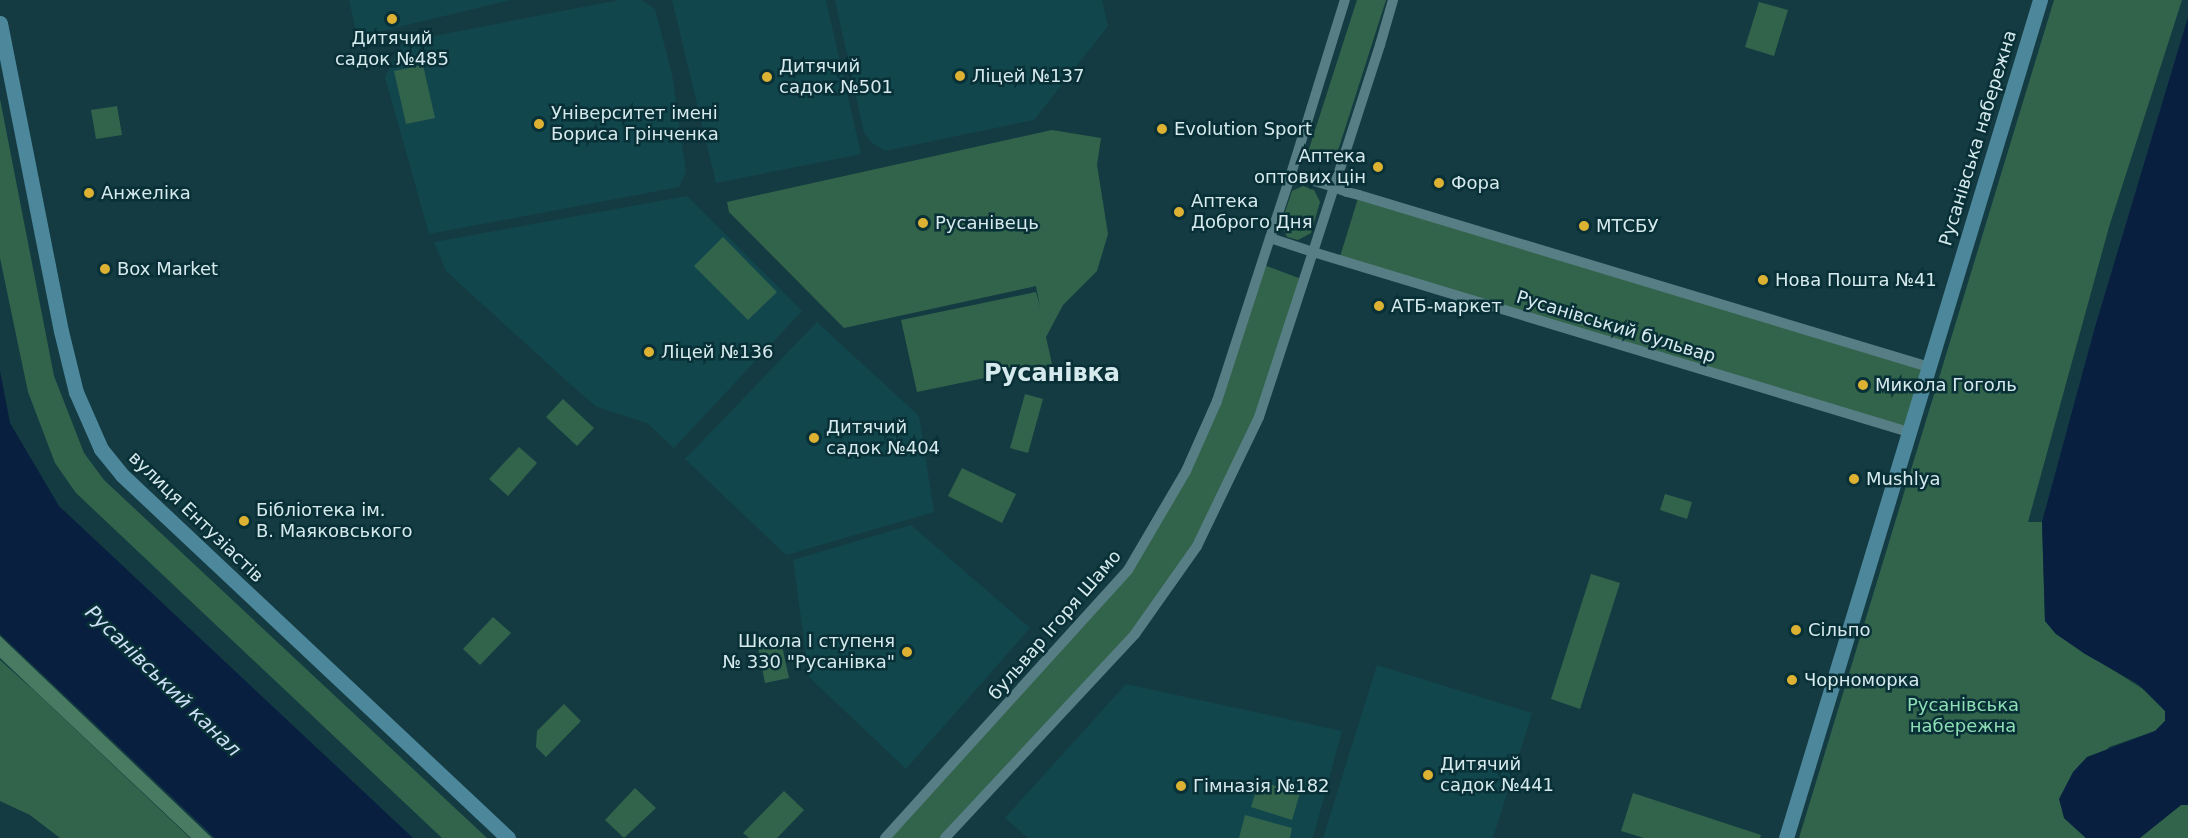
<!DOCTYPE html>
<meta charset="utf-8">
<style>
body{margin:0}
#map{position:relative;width:2188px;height:838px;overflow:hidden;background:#143b41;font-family:"DejaVu Sans",sans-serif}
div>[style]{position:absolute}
.built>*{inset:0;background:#12464d}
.green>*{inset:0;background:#32644c}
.forest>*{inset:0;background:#497b62}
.water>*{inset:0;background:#081f40}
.street>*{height:10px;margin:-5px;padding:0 5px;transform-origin:5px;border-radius:5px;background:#587e85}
.secondary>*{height:15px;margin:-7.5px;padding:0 7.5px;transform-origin:7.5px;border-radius:7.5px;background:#4d879b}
.dots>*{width:16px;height:16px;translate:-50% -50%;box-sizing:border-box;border:3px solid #083036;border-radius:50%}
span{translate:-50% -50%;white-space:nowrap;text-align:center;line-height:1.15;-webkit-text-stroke:5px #083036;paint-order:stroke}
.poi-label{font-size:18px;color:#d6eaee}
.left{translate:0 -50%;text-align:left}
.right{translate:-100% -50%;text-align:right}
.street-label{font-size:18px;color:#d6eaee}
.park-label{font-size:18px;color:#8fdfb6}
.water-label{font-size:20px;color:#cddff7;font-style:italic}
.district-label{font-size:24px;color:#d6eaee;font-weight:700}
</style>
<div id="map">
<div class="built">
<i style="clip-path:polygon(349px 0,511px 0,357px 37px)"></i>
<i style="clip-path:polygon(619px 0,642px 0,655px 9px,672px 74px,686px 172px,679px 187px,429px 234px,385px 77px,403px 42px)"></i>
<i style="clip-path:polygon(672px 0,826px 0,861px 154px,716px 183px)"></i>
<i style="clip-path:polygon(835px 0,1102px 0,1108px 26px,1034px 120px,885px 151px,872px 143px,864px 133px)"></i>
<i style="clip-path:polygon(687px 196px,802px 311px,674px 448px,647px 423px,597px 407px,580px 393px,446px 271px,434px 242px)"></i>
<i style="clip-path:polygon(817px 322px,919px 416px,934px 512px,786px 555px,685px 459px)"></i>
<i style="clip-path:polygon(911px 525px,1030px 628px,906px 769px,809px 677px,793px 560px)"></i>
<i style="clip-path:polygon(1377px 665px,1532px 713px,1493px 838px,1323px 838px)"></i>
<i style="clip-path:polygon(1126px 684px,1342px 731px,1313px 838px,1028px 838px,1005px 818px)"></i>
</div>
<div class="green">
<i style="clip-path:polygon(1357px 0,1386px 0,1335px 160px,1308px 152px)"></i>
<i style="clip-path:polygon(2054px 0,2182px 0,2109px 227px,2028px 522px,2042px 522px,2045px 621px,2056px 634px,2154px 696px,2165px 711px,2165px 721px,2155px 731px,2109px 747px,2064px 818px,2086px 838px,1799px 838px)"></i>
<i style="clip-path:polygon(1759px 2px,1788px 10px,1774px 56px,1745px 47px)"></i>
<i style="clip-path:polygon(423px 65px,435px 118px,406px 124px,394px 71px)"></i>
<i style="clip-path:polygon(0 99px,54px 376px,84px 453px,104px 480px,487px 838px,442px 838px,76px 493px,55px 463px,28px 392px,0 258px)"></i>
<i style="clip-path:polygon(117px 106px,122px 135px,96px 139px,91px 110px)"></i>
<i style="clip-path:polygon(1052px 130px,1101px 138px,1097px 165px,1108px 234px,1097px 271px,1063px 305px,1046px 337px,1052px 364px,917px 392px,901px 320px,1036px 292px,1040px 307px,1036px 286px,844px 328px,729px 212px,727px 202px)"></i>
<i style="clip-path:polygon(1303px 186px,1314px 190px,1320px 202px,1311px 233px,1298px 240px,1287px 237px,1281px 224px,1292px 191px)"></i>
<i style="clip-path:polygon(1359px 195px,1929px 367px,1909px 432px,1339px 260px)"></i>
<i style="clip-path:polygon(723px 237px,777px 292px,748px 320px,694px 266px)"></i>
<i style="clip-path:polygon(1264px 265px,1304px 280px,1259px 417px,1167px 593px,945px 838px,885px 838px,1128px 570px,1186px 471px)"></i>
<i style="clip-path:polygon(1025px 394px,1043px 399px,1028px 453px,1010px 448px)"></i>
<i style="clip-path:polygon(563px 399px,594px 428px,577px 446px,546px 417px)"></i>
<i style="clip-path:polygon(519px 447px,537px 463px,508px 496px,489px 479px)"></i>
<i style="clip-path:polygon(962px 468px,1016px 494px,1002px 523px,948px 496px)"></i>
<i style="clip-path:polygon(1665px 494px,1692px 502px,1687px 519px,1660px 510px)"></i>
<i style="clip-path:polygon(1591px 574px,1620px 583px,1580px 709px,1551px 699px)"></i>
<i style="clip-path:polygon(493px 617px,511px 633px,480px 665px,463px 649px)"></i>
<i style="clip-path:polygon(780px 637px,789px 678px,765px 683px,757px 642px)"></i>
<i style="clip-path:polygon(0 660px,39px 695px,190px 838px,60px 838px,30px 815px,0 801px)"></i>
<i style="clip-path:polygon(564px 704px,581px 721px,546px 757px,536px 747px,537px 731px)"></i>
<i style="clip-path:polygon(1259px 781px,1300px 793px,1292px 820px,1251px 807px)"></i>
<i style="clip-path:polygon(635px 788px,656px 808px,624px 838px,605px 820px)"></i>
<i style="clip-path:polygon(784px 791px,804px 810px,777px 838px,749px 838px,743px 833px)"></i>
<i style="clip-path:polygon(1633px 793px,1761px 835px,1760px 838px,1644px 838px,1621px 831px)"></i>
<i style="clip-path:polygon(2181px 805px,2188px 805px,2188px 838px,2139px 838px)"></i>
<i style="clip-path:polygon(1245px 815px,1292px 828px,1290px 838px,1239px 838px)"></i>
</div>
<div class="forest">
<i style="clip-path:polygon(0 636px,212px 838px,191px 838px,0 658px)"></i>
</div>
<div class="water">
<i style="clip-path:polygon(2188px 17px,2188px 805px,2181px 805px,2140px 838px,2086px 838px,2064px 818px,2059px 799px,2073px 772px,2087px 757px,2155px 731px,2165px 721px,2165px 711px,2138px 684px,2085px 654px,2056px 634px,2045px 621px,2042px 522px,2095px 327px)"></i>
<i style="clip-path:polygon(0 371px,10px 423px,59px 506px,413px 838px,215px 838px,0 634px)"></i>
</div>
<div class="street">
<i style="left:1393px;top:0;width:47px;rotate:106.1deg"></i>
<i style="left:1380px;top:45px;width:149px;rotate:107.9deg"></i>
<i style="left:1334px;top:187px;width:68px;rotate:107.9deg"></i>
<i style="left:1313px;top:252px;width:45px;rotate:-162deg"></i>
<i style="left:1270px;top:238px;width:67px;rotate:-71.8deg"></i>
<i style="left:1291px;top:174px;width:45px;rotate:16.8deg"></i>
<i style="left:1334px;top:187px;width:14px;rotate:21deg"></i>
<i style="left:1347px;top:192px;width:12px;rotate:14deg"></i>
<i style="left:1359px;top:195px;width:595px;rotate:16.79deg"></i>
<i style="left:1291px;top:174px;width:182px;rotate:-72.8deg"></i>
<i style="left:885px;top:838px;width:362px;rotate:-47.8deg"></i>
<i style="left:1128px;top:570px;width:115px;rotate:-59.6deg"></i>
<i style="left:1186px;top:471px;width:77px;rotate:-66.1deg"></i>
<i style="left:1217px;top:401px;width:171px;rotate:-72deg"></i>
<i style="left:945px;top:838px;width:279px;rotate:-47deg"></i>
<i style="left:1135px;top:634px;width:108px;rotate:-54.8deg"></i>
<i style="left:1197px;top:546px;width:143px;rotate:-64.3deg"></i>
<i style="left:1259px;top:417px;width:174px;rotate:-71.9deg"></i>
<i style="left:1313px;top:252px;width:623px;rotate:16.81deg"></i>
</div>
<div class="secondary">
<i style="left:0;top:23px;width:314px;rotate:78.8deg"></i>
<i style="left:61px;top:331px;width:63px;rotate:76.2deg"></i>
<i style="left:76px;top:392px;width:62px;rotate:66.3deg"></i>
<i style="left:101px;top:449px;width:33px;rotate:51deg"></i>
<i style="left:122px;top:475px;width:530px;rotate:43.24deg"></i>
<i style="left:1786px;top:838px;width:876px;rotate:-73.14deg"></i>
</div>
<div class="dots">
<i style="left:392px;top:19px;background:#ddb233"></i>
<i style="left:960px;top:76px;background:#ddb233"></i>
<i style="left:767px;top:77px;background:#ddb233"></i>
<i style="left:539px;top:124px;background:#ddb233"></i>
<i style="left:1162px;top:129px;background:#ddb233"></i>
<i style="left:1378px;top:167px;background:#ddb233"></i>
<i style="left:1439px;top:183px;background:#ddb233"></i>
<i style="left:89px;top:193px;background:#ddb233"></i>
<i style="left:1179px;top:212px;background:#ddb233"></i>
<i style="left:923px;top:223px;background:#ddb233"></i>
<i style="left:1584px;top:226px;background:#ddb233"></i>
<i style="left:105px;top:269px;background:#ddb233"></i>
<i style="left:1763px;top:280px;background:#ddb233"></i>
<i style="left:1379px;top:306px;background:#ddb233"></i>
<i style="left:649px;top:352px;background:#ddb233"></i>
<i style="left:1863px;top:385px;background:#ddb233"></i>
<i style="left:814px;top:438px;background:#ddb233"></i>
<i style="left:1854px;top:479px;background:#ddb233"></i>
<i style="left:244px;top:521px;background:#ddb233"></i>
<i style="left:1796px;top:630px;background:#ddb233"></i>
<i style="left:907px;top:652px;background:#ddb233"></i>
<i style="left:1792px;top:680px;background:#ddb233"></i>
<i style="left:1428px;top:775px;background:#ddb233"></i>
<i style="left:1181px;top:786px;background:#ddb233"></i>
</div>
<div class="poi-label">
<span style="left:392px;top:49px">Дитячий<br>садок №485</span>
<span class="left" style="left:779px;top:77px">Дитячий<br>садок №501</span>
<span class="left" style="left:972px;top:76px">Ліцей №137</span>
<span class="left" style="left:551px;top:124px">Університет імені<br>Бориса Грінченка</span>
<span class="left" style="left:1174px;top:129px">Evolution Sport</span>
<span class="right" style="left:1366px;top:167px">Аптека<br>оптових цін</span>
<span class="left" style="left:1451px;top:183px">Фора</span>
<span class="left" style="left:101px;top:193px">Анжеліка</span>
<span class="left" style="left:1191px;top:212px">Аптека<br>Доброго Дня</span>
<span class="left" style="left:935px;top:223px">Русанівець</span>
<span class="left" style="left:1596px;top:226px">МТСБУ</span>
<span class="left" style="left:117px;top:269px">Box Market</span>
<span class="left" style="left:1775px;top:280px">Нова Пошта №41</span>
<span class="left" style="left:1391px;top:306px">АТБ-маркет</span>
<span class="left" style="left:661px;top:352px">Ліцей №136</span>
<span class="left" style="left:1875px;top:385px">Микола Гоголь</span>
<span class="left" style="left:826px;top:438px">Дитячий<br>садок №404</span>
<span class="left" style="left:1866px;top:479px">Mushlya</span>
<span class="left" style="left:256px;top:521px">Бібліотека ім.<br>В. Маяковського</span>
<span class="left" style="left:1808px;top:630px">Сільпо</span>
<span class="right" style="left:895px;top:652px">Школа І ступеня<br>№ 330 "Русанівка"</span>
<span class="left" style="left:1804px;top:680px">Чорноморка</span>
<span class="left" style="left:1440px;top:775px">Дитячий<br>садок №441</span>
<span class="left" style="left:1193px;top:786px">Гімназія №182</span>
</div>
<div class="street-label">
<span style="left:1978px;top:138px;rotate:-73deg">Русанівська набережна</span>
<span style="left:1616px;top:327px;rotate:17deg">Русанівський бульвар</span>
<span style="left:196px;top:517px;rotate:44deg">вулиця Ентузіастів</span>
<span style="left:1055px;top:625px;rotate:-49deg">бульвар Ігоря Шамо</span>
</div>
<div class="park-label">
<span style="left:1963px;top:716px">Русанівська<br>набережна</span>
</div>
<div class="water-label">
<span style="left:163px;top:681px;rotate:44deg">Русанівський канал</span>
</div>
<div class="district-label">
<span style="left:1052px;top:374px">Русанівка</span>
</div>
</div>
